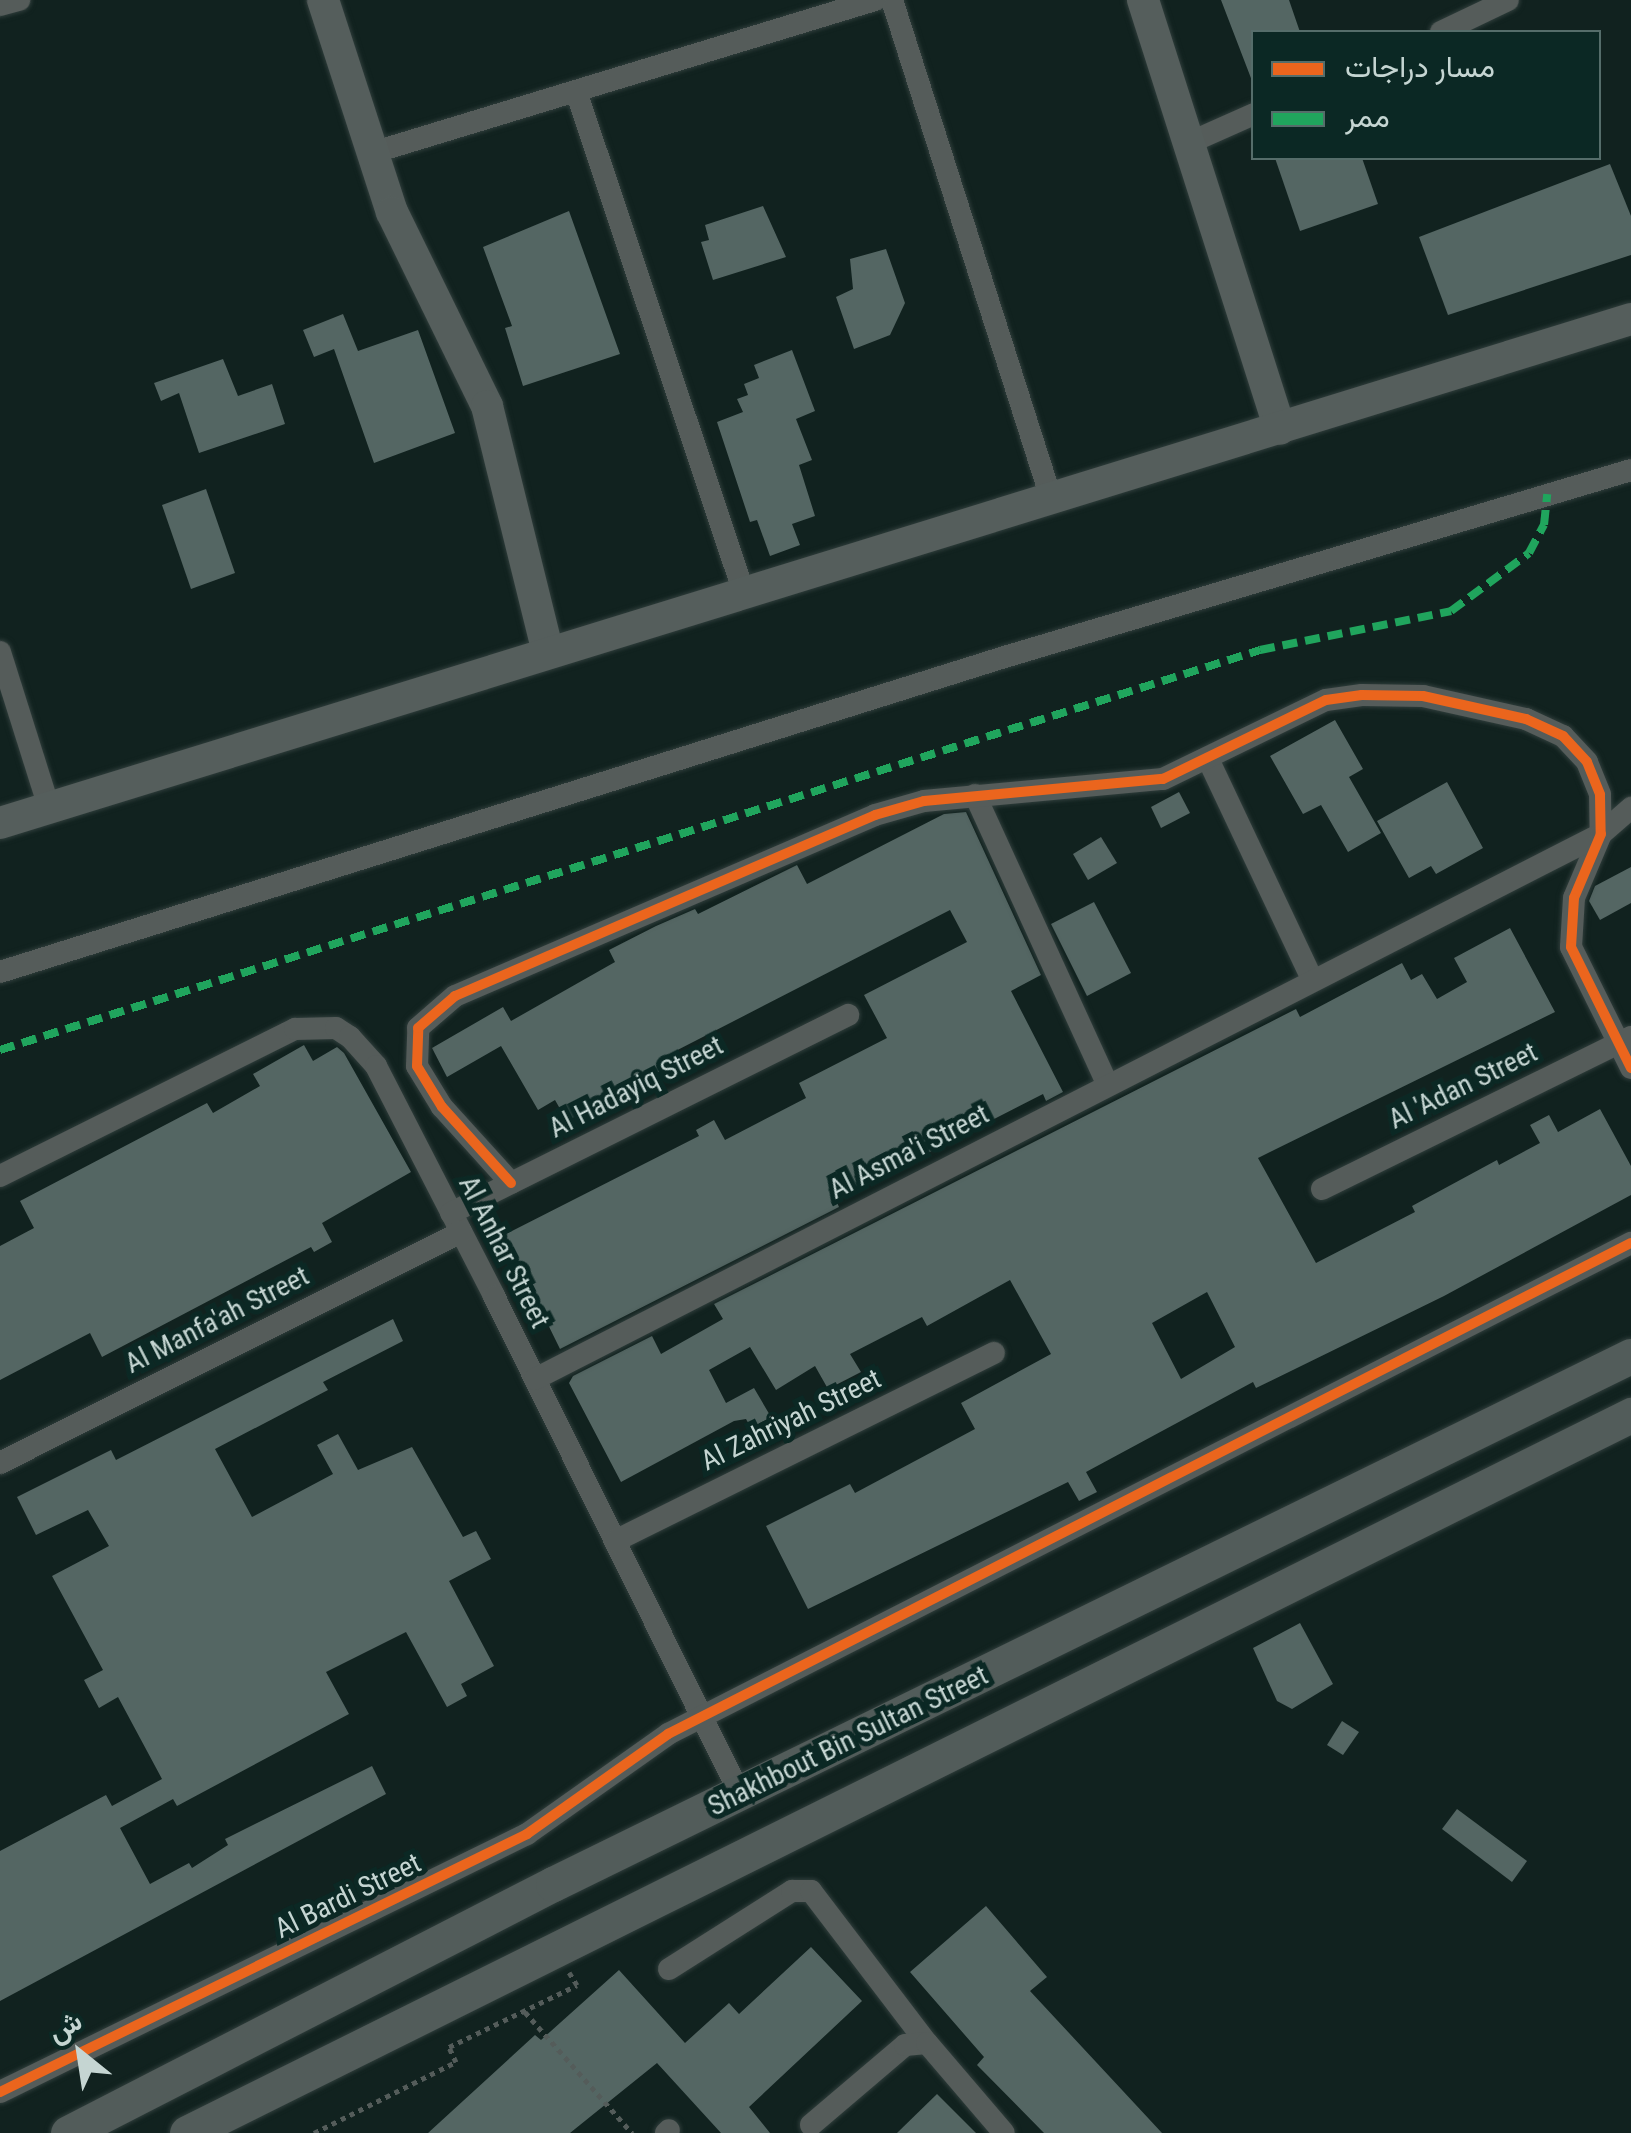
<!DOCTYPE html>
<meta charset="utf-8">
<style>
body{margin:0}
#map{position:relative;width:1631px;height:2133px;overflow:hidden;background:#11221f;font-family:"Roboto Condensed",Vazirmatn,sans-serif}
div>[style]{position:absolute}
.building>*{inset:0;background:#546663}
.path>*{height:5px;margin-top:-2.5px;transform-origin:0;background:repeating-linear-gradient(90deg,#545c5a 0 5px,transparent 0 10px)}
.roads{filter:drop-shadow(0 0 2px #2f3d3b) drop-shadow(0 0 2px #2f3d3b)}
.street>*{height:22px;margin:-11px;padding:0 11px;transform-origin:11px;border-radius:11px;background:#555c5a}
.secondary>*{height:32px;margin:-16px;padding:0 16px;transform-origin:16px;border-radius:16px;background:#555e5c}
.primary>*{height:35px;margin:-17.5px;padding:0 17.5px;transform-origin:17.5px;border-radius:17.5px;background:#525c5a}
.quiet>*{height:8px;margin-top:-4px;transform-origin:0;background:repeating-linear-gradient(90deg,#20a55d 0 15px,transparent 0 23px)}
.cycleway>*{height:10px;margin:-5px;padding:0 5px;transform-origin:5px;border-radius:5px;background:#eb651d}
span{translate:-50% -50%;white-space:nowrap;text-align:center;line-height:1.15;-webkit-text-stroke:10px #0b2824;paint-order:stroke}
.street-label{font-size:28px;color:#c5d5d2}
.legend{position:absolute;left:1251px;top:30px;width:350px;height:130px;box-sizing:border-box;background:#0b2824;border:2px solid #556d6a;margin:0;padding:12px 18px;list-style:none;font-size:30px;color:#c5d5d2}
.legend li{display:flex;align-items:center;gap:20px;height:50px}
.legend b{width:50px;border:2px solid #556d6a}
.north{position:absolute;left:30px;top:2003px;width:100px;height:100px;-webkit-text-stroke:8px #0b2824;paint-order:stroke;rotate:330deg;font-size:28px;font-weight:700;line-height:40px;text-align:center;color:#c5d5d2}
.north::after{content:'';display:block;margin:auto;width:35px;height:45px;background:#c5d5d2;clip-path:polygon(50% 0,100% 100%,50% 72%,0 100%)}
</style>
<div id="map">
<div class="building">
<i style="clip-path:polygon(1221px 0,1289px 0,1300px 32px,1254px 32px,1254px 86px)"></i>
<i style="clip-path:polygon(1275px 158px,1362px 158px,1378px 204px,1300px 231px)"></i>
<i style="clip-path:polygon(1610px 164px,1631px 216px,1631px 255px,1448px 315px,1419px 237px)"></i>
<i style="clip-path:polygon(763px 206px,786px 257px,713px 280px,701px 242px,709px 240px,705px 225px)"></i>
<i style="clip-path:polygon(569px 211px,620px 354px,523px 386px,505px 328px,512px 326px,483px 247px)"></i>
<i style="clip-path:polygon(886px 249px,905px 303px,890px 335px,854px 349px,836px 297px,853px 289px,850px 259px)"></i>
<i style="clip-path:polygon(343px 314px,358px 351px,418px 330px,455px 433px,374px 463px,334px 349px,314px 357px,303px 330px)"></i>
<i style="clip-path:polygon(792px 350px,815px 411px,796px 419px,812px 460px,799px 465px,815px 516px,792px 524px,800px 545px,770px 556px,757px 520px,750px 522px,717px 422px,743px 412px,737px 399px,748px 395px,744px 384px,759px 378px,754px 365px)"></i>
<i style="clip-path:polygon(223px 359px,238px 396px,272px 384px,285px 424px,199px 453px,179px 393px,161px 401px,154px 383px)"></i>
<i style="clip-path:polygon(206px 489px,235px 573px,191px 589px,162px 505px)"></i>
<i style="clip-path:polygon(1335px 720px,1363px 769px,1349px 777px,1381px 833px,1348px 852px,1321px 805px,1303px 814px,1270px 756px)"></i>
<i style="clip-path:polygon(1447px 782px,1483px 848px,1436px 874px,1431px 866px,1409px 878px,1377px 821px)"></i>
<i style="clip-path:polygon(1179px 792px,1190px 813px,1161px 828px,1151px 807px)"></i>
<i style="clip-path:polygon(966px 812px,1041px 975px,1011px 991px,1063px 1092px,1046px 1101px,1043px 1094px,836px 1200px,839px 1207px,560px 1349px,504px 1235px,699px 1136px,696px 1130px,714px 1120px,725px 1140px,806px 1098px,799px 1083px,887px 1038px,864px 995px,967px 942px,950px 910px,660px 1059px,666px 1068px,567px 1121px,555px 1100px,538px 1110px,501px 1046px,447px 1077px,432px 1048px,503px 1007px,511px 1021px,615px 962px,609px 950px,656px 926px,695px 909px,698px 914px,797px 865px,807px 884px,944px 814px)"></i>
<i style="clip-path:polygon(1101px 837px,1117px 863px,1088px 880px,1073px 854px)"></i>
<i style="clip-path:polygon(1631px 867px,1631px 903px,1600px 920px,1589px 901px,1595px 886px)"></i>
<i style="clip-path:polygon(1094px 902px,1131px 973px,1087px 996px,1051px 924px)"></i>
<i style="clip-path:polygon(evenodd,1510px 928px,1555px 1012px,1258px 1158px,1316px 1263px,1415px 1212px,1412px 1206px,1497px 1160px,1499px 1165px,1540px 1143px,1530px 1125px,1549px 1115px,1558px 1132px,1600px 1109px,1631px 1166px,1631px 1195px,1444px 1296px,1256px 1388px,1253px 1382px,1086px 1472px,1097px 1492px,1079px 1501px,1068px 1482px,808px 1609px,766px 1526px,850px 1484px,855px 1493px,975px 1429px,961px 1403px,1051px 1354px,1010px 1280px,927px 1326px,922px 1317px,850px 1354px,861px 1372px,828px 1389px,815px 1366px,776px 1390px,750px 1347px,709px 1370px,726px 1403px,754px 1388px,771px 1417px,751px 1428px,746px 1419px,734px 1421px,621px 1482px,569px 1383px,573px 1376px,652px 1336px,661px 1354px,723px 1319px,714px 1304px,1296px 1009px,1300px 1017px,1402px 963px,1411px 980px,1422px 974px,1437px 999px,1467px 982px,1454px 958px,1510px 928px,1207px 1292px,1235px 1347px,1181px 1379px,1152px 1323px,1207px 1292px)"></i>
<i style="clip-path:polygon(304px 1045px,313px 1061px,337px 1047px,344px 1053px,411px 1172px,322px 1223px,332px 1242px,314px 1252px,311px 1247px,102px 1357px,90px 1333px,0 1380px,0 1246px,34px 1228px,20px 1201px,207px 1103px,213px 1113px,260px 1086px,253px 1074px)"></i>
<i style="clip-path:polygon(393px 1319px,403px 1341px,323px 1382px,328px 1390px,215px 1449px,252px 1517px,333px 1474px,317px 1445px,338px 1434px,358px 1470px,412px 1447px,463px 1537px,476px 1531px,491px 1559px,449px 1581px,494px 1666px,461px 1684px,467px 1696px,447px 1707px,406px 1632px,326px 1672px,349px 1714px,177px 1806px,173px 1799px,120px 1828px,150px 1884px,189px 1863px,192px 1868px,228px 1845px,225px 1839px,372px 1766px,386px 1794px,0 2001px,0 1851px,106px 1795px,112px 1806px,162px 1779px,118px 1697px,99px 1708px,84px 1680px,103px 1670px,52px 1576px,109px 1546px,88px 1510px,36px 1535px,17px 1497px,111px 1450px,116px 1460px)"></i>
<i style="clip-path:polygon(1300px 1623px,1333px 1684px,1292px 1709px,1277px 1701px,1253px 1648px)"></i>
<i style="clip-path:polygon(1342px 1721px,1359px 1732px,1343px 1755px,1327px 1745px)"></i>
<i style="clip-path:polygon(1457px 1809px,1527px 1861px,1512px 1882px,1442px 1829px)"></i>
<i style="clip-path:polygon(986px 1906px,1047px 1977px,1030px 1991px,1162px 2133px,1044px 2133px,977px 2065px,984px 2057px,910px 1972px)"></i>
<i style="clip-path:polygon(811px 1947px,862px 2001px,749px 2107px,770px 2133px,721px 2133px,657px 2063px,570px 2133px,428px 2133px,535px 2035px,541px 2040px,619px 1970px,685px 2043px,729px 2003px,739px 2014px)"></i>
<i style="clip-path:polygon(937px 2094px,976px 2133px,897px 2133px)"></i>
</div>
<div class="path">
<i style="left:525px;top:2012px;width:162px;rotate:48.5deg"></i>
<i style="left:314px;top:2133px;width:159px;rotate:-26.6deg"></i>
<i style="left:456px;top:2062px;width:17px;rotate:-115deg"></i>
<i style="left:449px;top:2047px;width:142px;rotate:-25.8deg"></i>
<i style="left:577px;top:1985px;width:15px;rotate:-122deg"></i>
</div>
<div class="roads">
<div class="street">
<i style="left:892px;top:0;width:523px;rotate:72.29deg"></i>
<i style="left:0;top:5px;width:20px;rotate:-15deg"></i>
<i style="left:1441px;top:32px;width:74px;rotate:-25.5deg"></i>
<i style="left:576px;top:91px;width:529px;rotate:71.5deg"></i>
<i style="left:1191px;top:142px;width:69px;rotate:-24deg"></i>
<i style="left:375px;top:152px;width:523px;rotate:-16.91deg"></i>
<i style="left:0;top:652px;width:163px;rotate:72.5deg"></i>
<i style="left:1208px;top:759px;width:243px;rotate:64.7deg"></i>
<i style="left:975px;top:795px;width:317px;rotate:65.4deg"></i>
<i style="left:0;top:972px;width:1056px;rotate:-17.41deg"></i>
<i style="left:1008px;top:656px;width:650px;rotate:-16.62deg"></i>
<i style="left:0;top:1176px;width:330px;rotate:-26.5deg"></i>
<i style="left:295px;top:1029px;width:41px;rotate:-1.4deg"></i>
<i style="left:336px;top:1028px;width:17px;rotate:33deg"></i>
<i style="left:350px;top:1037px;width:39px;rotate:48deg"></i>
<i style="left:376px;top:1066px;width:259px;rotate:62.8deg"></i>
<i style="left:494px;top:1296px;width:555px;rotate:63.71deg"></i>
<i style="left:511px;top:1183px;width:103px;rotate:-132.2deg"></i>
<i style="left:442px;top:1107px;width:48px;rotate:-121.4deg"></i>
<i style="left:417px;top:1066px;width:38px;rotate:-88deg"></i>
<i style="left:418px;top:1028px;width:49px;rotate:-40.9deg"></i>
<i style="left:455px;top:996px;width:457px;rotate:-23.3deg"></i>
<i style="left:875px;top:815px;width:51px;rotate:-15.9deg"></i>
<i style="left:924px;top:801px;width:240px;rotate:-5.3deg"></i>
<i style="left:1163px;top:779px;width:181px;rotate:-25.9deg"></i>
<i style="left:1326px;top:700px;width:36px;rotate:-8deg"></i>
<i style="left:1362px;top:695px;width:61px;rotate:0.9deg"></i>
<i style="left:1423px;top:696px;width:106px;rotate:12.6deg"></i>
<i style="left:1526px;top:719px;width:41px;rotate:24.7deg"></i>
<i style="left:1563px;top:736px;width:35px;rotate:47deg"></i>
<i style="left:1587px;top:762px;width:35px;rotate:68deg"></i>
<i style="left:1600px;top:795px;width:39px;rotate:89deg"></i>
<i style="left:1601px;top:834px;width:69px;rotate:112.9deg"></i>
<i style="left:1574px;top:898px;width:49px;rotate:93.5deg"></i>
<i style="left:1571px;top:947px;width:135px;rotate:63.6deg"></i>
<i style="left:1322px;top:1189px;width:344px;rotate:-26.2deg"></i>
<i style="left:451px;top:1213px;width:444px;rotate:-26.5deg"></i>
<i style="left:535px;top:1379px;width:1197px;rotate:-27.08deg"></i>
<i style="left:1601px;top:834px;width:40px;rotate:-41deg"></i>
<i style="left:0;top:1463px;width:516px;rotate:-26.61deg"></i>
<i style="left:615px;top:1541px;width:423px;rotate:-26.4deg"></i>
<i style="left:669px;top:1969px;width:146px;rotate:-32.4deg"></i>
<i style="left:792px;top:1891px;width:19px"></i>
<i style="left:811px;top:1891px;width:191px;rotate:52.7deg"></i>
<i style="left:0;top:2092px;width:587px;rotate:-26.08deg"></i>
<i style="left:527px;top:1834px;width:173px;rotate:-35.3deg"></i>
<i style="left:668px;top:1734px;width:1081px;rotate:-27.02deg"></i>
<i style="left:811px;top:2125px;width:123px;rotate:-40.4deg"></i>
<i style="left:905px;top:2045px;width:22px;rotate:-5deg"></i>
<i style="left:927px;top:2043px;width:118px;rotate:49.5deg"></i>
<i style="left:666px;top:2133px;width:4px;rotate:-45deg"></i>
</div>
<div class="secondary">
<i style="left:323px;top:0;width:223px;rotate:72deg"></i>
<i style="left:392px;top:212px;width:216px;rotate:63.9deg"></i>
<i style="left:487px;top:406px;width:254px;rotate:76.1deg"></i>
<i style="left:1143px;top:0;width:450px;rotate:72.3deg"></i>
<i style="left:0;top:823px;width:1707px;rotate:-17.17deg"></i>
</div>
<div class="primary">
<i style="left:68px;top:2133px;width:545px;rotate:-27.18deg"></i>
<i style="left:553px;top:1884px;width:1200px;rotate:-26.1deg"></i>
<i style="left:187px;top:2133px;width:1613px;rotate:-26.44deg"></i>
</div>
</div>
<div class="quiet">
<i style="left:0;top:1050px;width:1322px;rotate:-17.61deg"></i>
<i style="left:1260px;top:650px;width:195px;rotate:-11.5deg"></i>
<i style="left:1451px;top:611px;width:97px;rotate:-36.6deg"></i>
<i style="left:1529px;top:553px;width:32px;rotate:-62deg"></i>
<i style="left:1544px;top:525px;width:31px;rotate:-84deg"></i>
</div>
<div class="cycleway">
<i style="left:511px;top:1183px;width:103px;rotate:-132.2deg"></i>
<i style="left:442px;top:1107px;width:48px;rotate:-121.4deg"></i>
<i style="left:417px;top:1066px;width:38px;rotate:-88deg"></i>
<i style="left:418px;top:1028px;width:49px;rotate:-40.9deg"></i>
<i style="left:455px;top:996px;width:457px;rotate:-23.3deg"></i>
<i style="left:875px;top:815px;width:51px;rotate:-15.9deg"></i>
<i style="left:924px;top:801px;width:240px;rotate:-5.3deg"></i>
<i style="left:1163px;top:779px;width:181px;rotate:-25.9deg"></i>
<i style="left:1326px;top:700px;width:36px;rotate:-8deg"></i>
<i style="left:1362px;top:695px;width:61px;rotate:0.9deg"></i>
<i style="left:1423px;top:696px;width:106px;rotate:12.6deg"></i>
<i style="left:1526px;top:719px;width:41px;rotate:24.7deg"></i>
<i style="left:1563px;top:736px;width:35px;rotate:47deg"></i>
<i style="left:1587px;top:762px;width:35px;rotate:68deg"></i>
<i style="left:1600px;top:795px;width:39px;rotate:89deg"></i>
<i style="left:1601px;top:834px;width:69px;rotate:112.9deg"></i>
<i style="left:1574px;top:898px;width:49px;rotate:93.5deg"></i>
<i style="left:1571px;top:947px;width:135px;rotate:63.6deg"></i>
<i style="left:0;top:2092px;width:587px;rotate:-26.08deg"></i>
<i style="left:527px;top:1834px;width:173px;rotate:-35.3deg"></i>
<i style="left:668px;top:1734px;width:1081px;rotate:-27.02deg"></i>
</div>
<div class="street-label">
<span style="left:1463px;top:1086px;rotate:-26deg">Al 'Adan Street</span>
<span style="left:636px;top:1087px;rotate:-27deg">Al Hadayiq Street</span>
<span style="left:909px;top:1152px;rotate:-27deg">Al Asma'i Street</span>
<span style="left:504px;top:1252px;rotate:63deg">Al Anhar Street</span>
<span style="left:217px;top:1320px;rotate:-27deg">Al Manfa'ah Street</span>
<span style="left:791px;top:1420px;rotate:-26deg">Al Zahriyah Street</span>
<span style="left:848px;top:1741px;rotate:-26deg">Shakhbout Bin Sultan Street</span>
<span style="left:348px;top:1896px;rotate:-26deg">Al Bardi Street</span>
</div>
<ul class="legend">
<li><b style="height:12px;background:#eb651d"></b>مسار دراجات</li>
<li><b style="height:12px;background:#20a55d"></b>ممر</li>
</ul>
<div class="north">ش</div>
</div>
